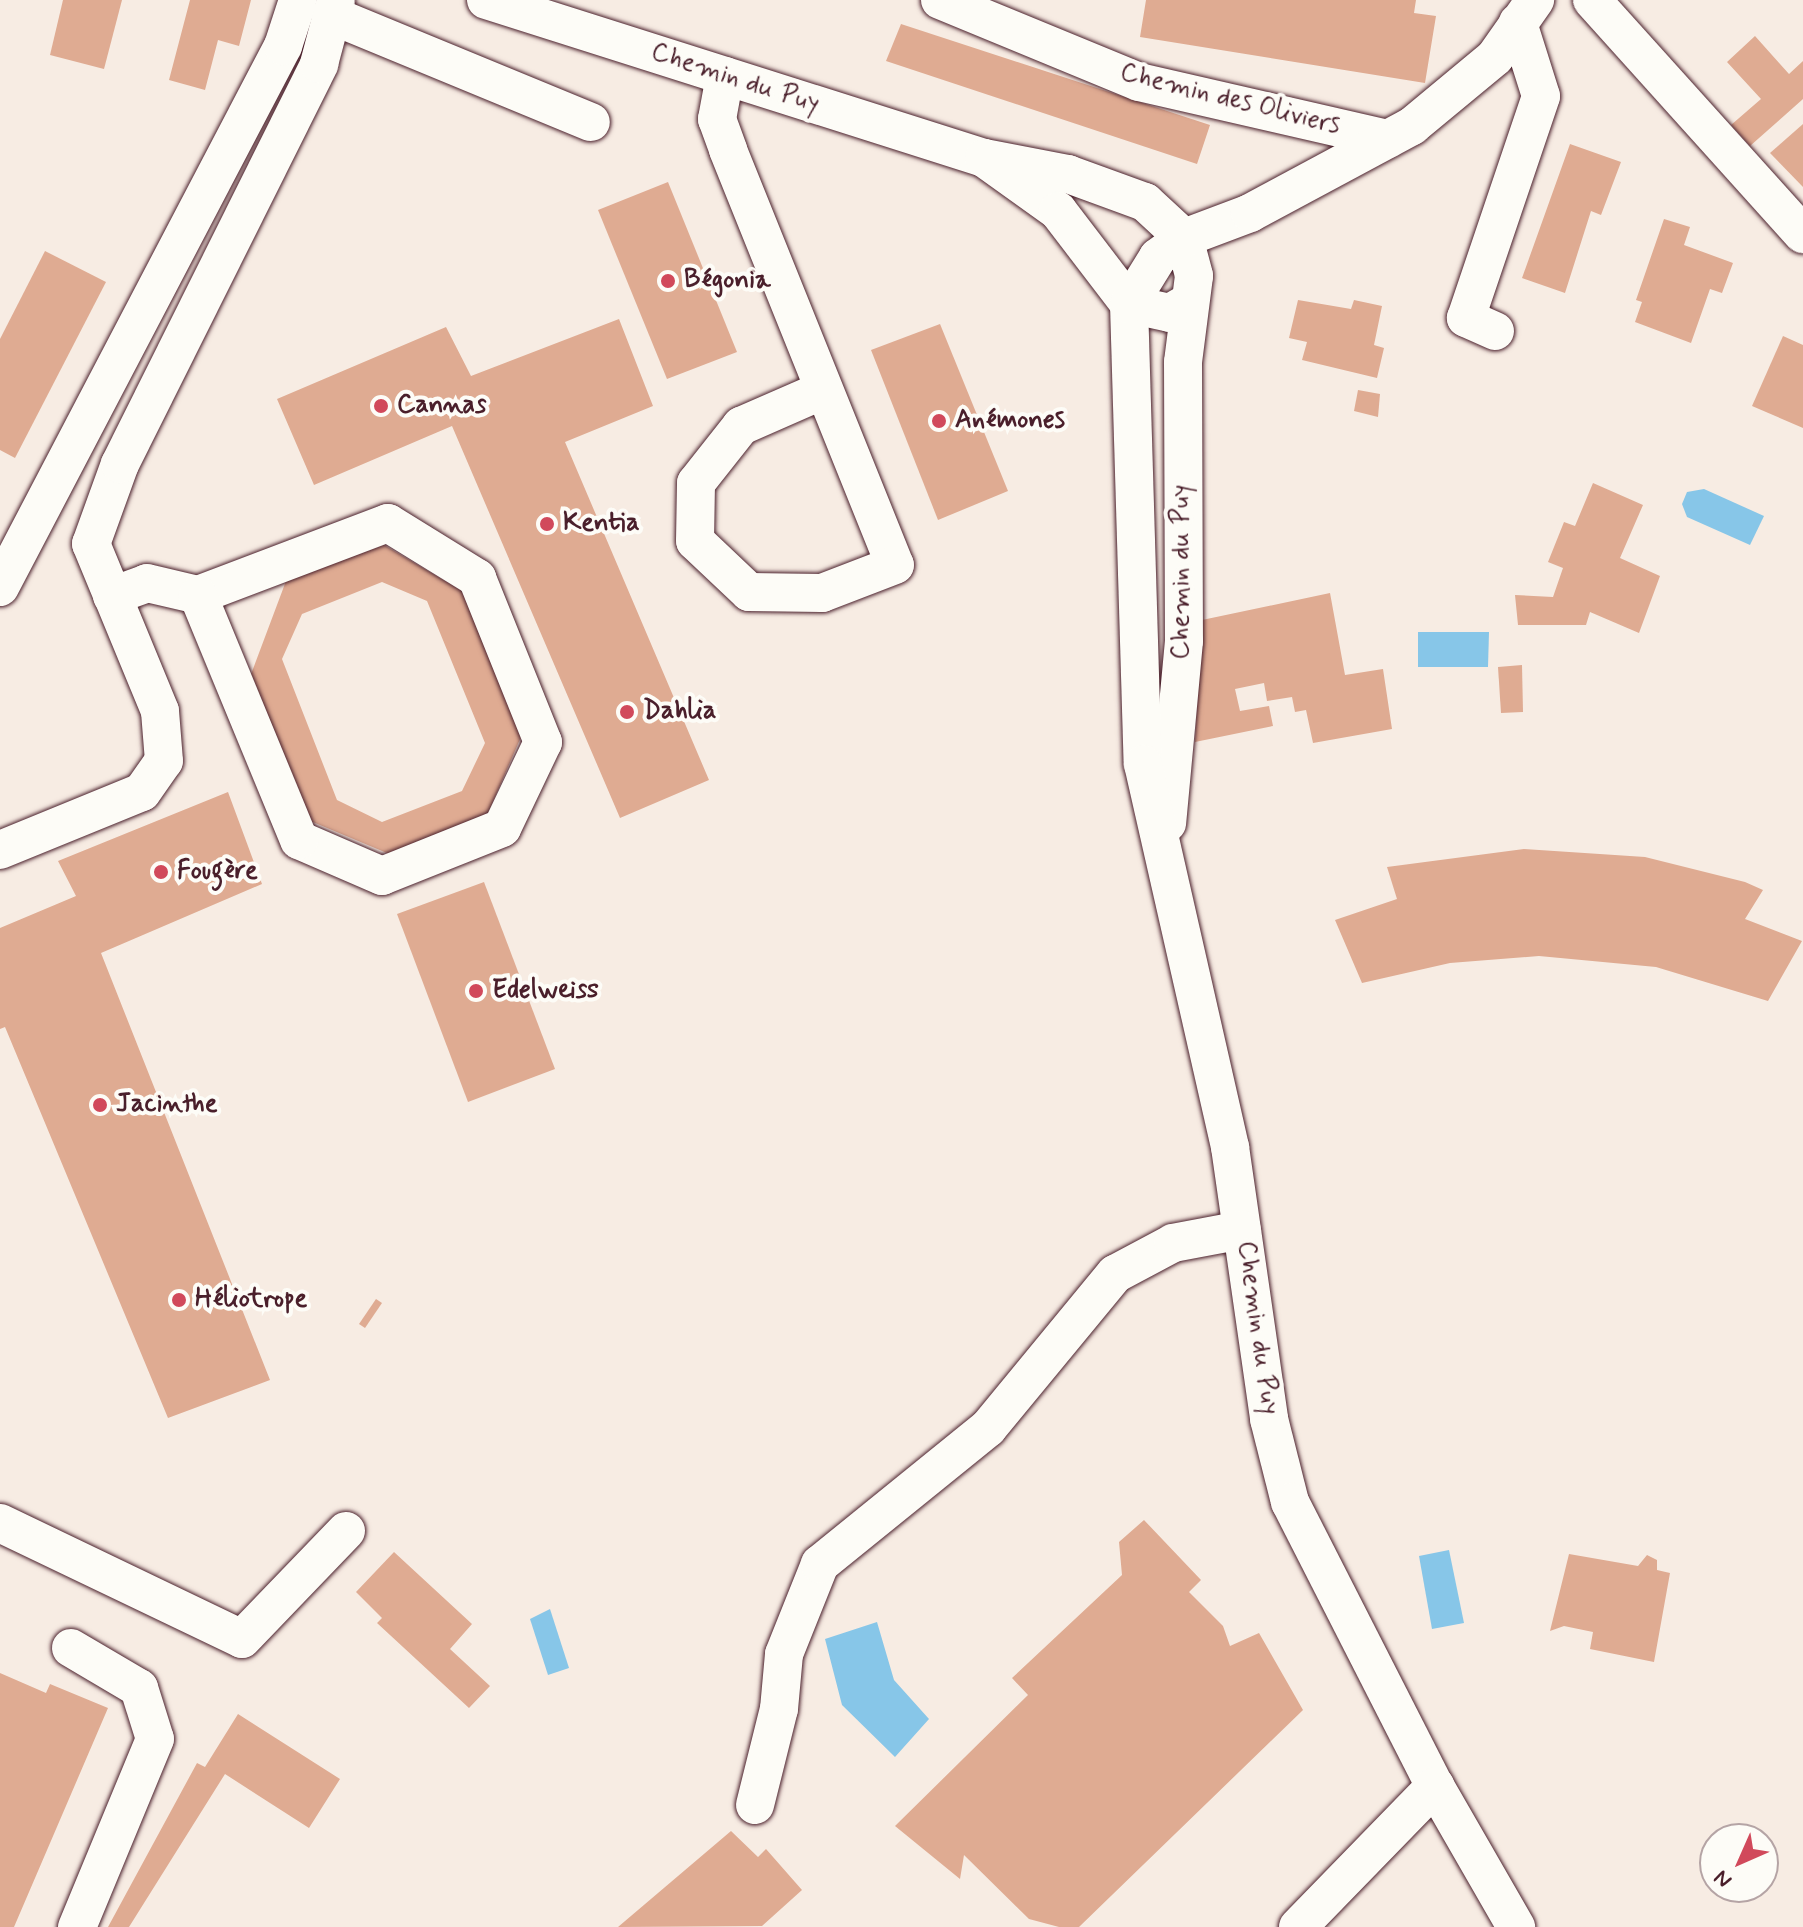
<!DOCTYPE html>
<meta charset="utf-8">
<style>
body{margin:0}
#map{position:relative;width:1803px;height:1927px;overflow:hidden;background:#f7ece3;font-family:Mynerve,sans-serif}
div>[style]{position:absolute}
.water>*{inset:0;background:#87c6e8}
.building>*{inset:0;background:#dfab92}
.roads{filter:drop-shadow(0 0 2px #4a1f2b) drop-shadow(0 0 2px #4a1f2b)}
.street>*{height:38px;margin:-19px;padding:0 19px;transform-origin:19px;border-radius:19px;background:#fdfcf7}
.dots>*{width:22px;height:22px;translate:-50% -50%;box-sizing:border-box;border:4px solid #fdfcf7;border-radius:50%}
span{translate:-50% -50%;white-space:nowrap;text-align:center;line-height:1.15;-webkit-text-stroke:8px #fdfcf7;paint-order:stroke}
.street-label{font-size:26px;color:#4a1f2b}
.poi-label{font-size:26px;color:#4a1f2b;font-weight:700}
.left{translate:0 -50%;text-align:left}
.north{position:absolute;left:1699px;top:1823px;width:80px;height:80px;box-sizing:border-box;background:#fdfcf7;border:2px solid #b5a4a5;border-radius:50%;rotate:225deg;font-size:22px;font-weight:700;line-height:32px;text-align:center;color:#4a1f2b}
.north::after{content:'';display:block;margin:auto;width:28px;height:36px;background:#d1495b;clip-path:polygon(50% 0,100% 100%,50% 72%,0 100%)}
</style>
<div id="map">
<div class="water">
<i style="clip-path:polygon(1704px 489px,1764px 516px,1750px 545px,1687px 517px,1682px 504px,1687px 492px)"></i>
<i style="clip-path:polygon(1418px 632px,1489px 632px,1488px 667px,1418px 667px)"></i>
<i style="clip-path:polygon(1449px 1550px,1464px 1623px,1432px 1629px,1419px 1556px)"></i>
<i style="clip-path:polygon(550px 1609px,569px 1668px,548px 1675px,530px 1619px)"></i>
<i style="clip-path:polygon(877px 1622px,894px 1680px,929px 1719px,895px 1757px,842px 1705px,825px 1639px)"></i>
</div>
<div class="building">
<i style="clip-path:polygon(63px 0,122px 0,104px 69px,50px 55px)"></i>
<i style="clip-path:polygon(190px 0,251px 0,239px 46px,218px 40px,205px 90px,169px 80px)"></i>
<i style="clip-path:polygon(1146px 0,1416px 0,1414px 13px,1436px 16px,1425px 83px,1140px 37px)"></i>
<i style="clip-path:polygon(901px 24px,1210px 125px,1197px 164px,886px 61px)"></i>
<i style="clip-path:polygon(1755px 36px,1789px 74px,1803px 61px,1803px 99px,1750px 146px,1731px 125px,1761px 99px,1727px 62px)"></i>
<i style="clip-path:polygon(1803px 124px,1803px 187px,1770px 153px)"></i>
<i style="clip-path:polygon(1570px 144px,1621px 162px,1601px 215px,1591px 211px,1565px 293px,1522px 278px)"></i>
<i style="clip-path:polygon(668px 182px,737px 352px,667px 379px,598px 210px)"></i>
<i style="clip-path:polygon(1664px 219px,1690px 227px,1684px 245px,1733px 263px,1722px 293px,1710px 289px,1691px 343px,1635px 322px,1642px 302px,1636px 300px)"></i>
<i style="clip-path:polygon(45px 251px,106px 282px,15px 458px,0 450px,0 339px)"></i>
<i style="clip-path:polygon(1298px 300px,1351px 309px,1354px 300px,1382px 306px,1374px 345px,1384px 348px,1377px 378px,1302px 360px,1307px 342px,1289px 338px)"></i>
<i style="clip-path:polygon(619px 319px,653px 406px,565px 442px,709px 780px,620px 818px,452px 426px,314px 485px,277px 399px,446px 327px,471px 376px)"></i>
<i style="clip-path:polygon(940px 324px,1008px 491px,938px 520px,871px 350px)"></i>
<i style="clip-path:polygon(1783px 336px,1803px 345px,1803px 428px,1752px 406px)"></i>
<i style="clip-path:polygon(1358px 390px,1380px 394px,1378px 417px,1354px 411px)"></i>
<i style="clip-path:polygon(1593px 483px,1643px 505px,1620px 558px,1660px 576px,1639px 633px,1590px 612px,1586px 625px,1518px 625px,1515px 595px,1553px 597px,1563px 568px,1548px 562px,1564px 522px,1575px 526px)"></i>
<i style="clip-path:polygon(evenodd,384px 545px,462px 591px,521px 737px,485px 820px,394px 856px,308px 820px,250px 677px,286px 581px,384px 545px,382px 582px,427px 601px,485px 743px,462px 791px,382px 822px,337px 800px,282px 659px,302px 614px,382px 582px)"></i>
<i style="clip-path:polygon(1330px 593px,1345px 675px,1383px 669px,1392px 729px,1313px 743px,1306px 710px,1295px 712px,1292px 697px,1267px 701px,1264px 683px,1235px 689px,1240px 711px,1269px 706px,1273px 726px,1195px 742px,1202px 620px)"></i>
<i style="clip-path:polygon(1522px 665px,1523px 712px,1501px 713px,1498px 667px)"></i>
<i style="clip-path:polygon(228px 792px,262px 884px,101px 953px,270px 1380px,168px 1418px,5px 1027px,0 1029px,0 928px,76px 896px,58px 861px)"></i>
<i style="clip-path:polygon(1524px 849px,1645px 857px,1745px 882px,1763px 890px,1745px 919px,1802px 941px,1768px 1001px,1656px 967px,1539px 956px,1450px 963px,1362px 983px,1335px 920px,1397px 899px,1387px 867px)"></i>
<i style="clip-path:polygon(484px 882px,555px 1069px,468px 1102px,397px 914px)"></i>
<i style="clip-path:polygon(376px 1299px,382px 1303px,365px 1328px,359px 1324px)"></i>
<i style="clip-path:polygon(1144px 1520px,1201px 1580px,1189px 1592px,1223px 1626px,1230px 1646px,1259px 1633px,1303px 1710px,1079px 1927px,1059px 1927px,1029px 1919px,964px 1855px,960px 1879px,895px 1826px,1028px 1695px,1012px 1678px,1122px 1575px,1119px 1542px)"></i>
<i style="clip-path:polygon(394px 1552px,472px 1624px,450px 1649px,490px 1686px,469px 1708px,377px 1623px,382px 1618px,356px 1592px)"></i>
<i style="clip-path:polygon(1569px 1554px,1638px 1566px,1647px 1555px,1657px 1560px,1657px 1570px,1670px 1573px,1654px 1662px,1590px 1649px,1593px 1632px,1564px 1626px,1550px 1631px)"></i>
<i style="clip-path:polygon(0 1673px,46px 1693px,50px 1684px,108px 1708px,14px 1927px,0 1927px)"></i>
<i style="clip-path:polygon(238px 1714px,340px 1779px,309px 1828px,225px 1774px,129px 1927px,108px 1927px,197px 1763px,205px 1767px)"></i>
<i style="clip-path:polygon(731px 1831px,758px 1857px,766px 1849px,802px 1890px,762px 1926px,618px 1927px)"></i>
</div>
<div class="roads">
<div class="street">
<i style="left:486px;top:0;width:522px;rotate:17.6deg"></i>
<i style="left:984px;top:158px;width:86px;rotate:10.8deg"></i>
<i style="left:1068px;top:174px;width:82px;rotate:20deg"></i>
<i style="left:1145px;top:202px;width:53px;rotate:42.7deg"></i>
<i style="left:1184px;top:238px;width:39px;rotate:75deg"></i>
<i style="left:1194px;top:276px;width:87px;rotate:97.3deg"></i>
<i style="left:1183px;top:362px;width:279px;rotate:89.8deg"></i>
<i style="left:1184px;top:641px;width:183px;rotate:95.3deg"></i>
<i style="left:940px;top:0;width:215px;rotate:22.4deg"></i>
<i style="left:1139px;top:82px;width:255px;rotate:12.9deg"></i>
<i style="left:1592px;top:0;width:315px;rotate:48deg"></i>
<i style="left:331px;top:15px;width:281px;rotate:22.4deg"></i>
<i style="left:725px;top:76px;width:44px;rotate:100.5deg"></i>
<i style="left:717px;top:119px;width:33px;rotate:70deg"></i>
<i style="left:728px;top:150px;width:447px;rotate:68.1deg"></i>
<i style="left:895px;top:565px;width:78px;rotate:159deg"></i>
<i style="left:822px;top:593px;width:73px;rotate:-179.2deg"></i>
<i style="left:749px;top:592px;width:74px;rotate:-136.6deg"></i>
<i style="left:695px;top:541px;width:58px;rotate:-89deg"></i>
<i style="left:696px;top:483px;width:73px;rotate:-51.7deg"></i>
<i style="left:741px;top:426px;width:87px;rotate:-23.6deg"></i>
<i style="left:984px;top:158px;width:91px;rotate:35.6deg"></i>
<i style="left:1058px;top:211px;width:117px;rotate:52.6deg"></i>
<i style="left:1129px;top:304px;width:460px;rotate:88.3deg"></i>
<i style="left:1143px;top:764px;width:393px;rotate:77.2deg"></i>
<i style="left:1230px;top:1147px;width:275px;rotate:81.8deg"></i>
<i style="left:1269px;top:1419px;width:86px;rotate:75.8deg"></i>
<i style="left:1290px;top:1502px;width:319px;rotate:63deg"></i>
<i style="left:1435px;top:1786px;width:163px;rotate:60.1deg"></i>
<i style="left:1189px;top:302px;width:22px;rotate:150deg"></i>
<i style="left:1170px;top:313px;width:42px;rotate:-167.6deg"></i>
<i style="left:1129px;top:304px;width:55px;rotate:-58.3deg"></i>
<i style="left:1158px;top:257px;width:32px;rotate:-36deg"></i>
<i style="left:1184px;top:238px;width:71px;rotate:-20.7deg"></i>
<i style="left:1250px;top:213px;width:184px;rotate:-28.2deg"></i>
<i style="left:1412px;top:126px;width:108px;rotate:-39.7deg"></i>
<i style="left:1495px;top:57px;width:70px;rotate:-54.9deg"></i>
<i style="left:1495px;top:331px;width:32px;rotate:-156deg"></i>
<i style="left:1466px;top:318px;width:234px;rotate:-71.3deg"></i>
<i style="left:1541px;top:96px;width:77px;rotate:-107.5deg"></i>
<i style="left:0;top:587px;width:611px;rotate:-62.39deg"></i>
<i style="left:283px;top:46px;width:48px;rotate:-71.9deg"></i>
<i style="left:112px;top:596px;width:37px;rotate:-20deg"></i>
<i style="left:147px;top:583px;width:52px;rotate:13.2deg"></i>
<i style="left:198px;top:595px;width:203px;rotate:-20.8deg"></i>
<i style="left:388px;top:523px;width:105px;rotate:31.7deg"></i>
<i style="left:477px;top:578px;width:177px;rotate:68.1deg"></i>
<i style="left:543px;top:742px;width:95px;rotate:115.5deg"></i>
<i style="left:502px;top:828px;width:129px;rotate:158.2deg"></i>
<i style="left:382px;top:876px;width:90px;rotate:-156.6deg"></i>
<i style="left:299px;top:840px;width:265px;rotate:-112.4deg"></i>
<i style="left:0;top:850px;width:153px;rotate:-22.2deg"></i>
<i style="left:142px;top:792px;width:38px;rotate:-55deg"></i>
<i style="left:164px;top:761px;width:50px;rotate:-94.6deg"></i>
<i style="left:160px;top:711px;width:181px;rotate:-112.4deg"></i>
<i style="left:91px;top:544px;width:85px;rotate:-70.1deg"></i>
<i style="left:120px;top:464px;width:447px;rotate:-63.5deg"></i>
<i style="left:319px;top:64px;width:66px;rotate:-75.1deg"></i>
<i style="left:0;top:1523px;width:268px;rotate:25.6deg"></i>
<i style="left:242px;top:1639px;width:150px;rotate:-46.1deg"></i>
<i style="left:71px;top:1648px;width:79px;rotate:30.5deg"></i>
<i style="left:139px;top:1688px;width:53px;rotate:72.6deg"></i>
<i style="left:155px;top:1739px;width:204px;rotate:112.5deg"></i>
<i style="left:755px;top:1805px;width:99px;rotate:-76deg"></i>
<i style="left:779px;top:1709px;width:55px;rotate:-84.8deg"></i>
<i style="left:784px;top:1654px;width:97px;rotate:-68.2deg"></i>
<i style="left:820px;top:1564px;width:216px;rotate:-39deg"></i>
<i style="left:988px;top:1428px;width:200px;rotate:-50.5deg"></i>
<i style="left:1115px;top:1274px;width:66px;rotate:-28.1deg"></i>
<i style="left:1173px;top:1243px;width:70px;rotate:-10.7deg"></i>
<i style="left:1298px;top:1927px;width:197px;rotate:-45.8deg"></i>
</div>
</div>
<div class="dots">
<i style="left:668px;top:281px;background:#d1495b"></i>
<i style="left:381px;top:406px;background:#d1495b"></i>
<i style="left:939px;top:421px;background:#d1495b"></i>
<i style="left:547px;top:524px;background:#d1495b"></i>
<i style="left:627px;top:712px;background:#d1495b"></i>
<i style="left:161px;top:872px;background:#d1495b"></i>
<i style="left:476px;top:991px;background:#d1495b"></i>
<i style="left:100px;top:1105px;background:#d1495b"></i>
<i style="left:179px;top:1300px;background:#d1495b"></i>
</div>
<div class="street-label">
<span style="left:735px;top:79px;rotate:18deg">Chemin du Puy</span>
<span style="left:1230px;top:100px;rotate:14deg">Chemin des Oliviers</span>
<span style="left:1182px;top:572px;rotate:-90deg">Chemin du Puy</span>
<span style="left:1257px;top:1328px;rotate:82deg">Chemin du Puy</span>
</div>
<div class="poi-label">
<span class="left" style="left:684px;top:281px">Bégonia</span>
<span class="left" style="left:397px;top:406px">Cannas</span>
<span class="left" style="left:955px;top:421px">Anémones</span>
<span class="left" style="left:563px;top:524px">Kentia</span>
<span class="left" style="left:643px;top:712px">Dahlia</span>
<span class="left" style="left:177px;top:872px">Fougère</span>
<span class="left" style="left:492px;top:991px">Edelweiss</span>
<span class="left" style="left:116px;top:1105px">Jacinthe</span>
<span class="left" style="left:195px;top:1300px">Héliotrope</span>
</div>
<div class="north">N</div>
</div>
